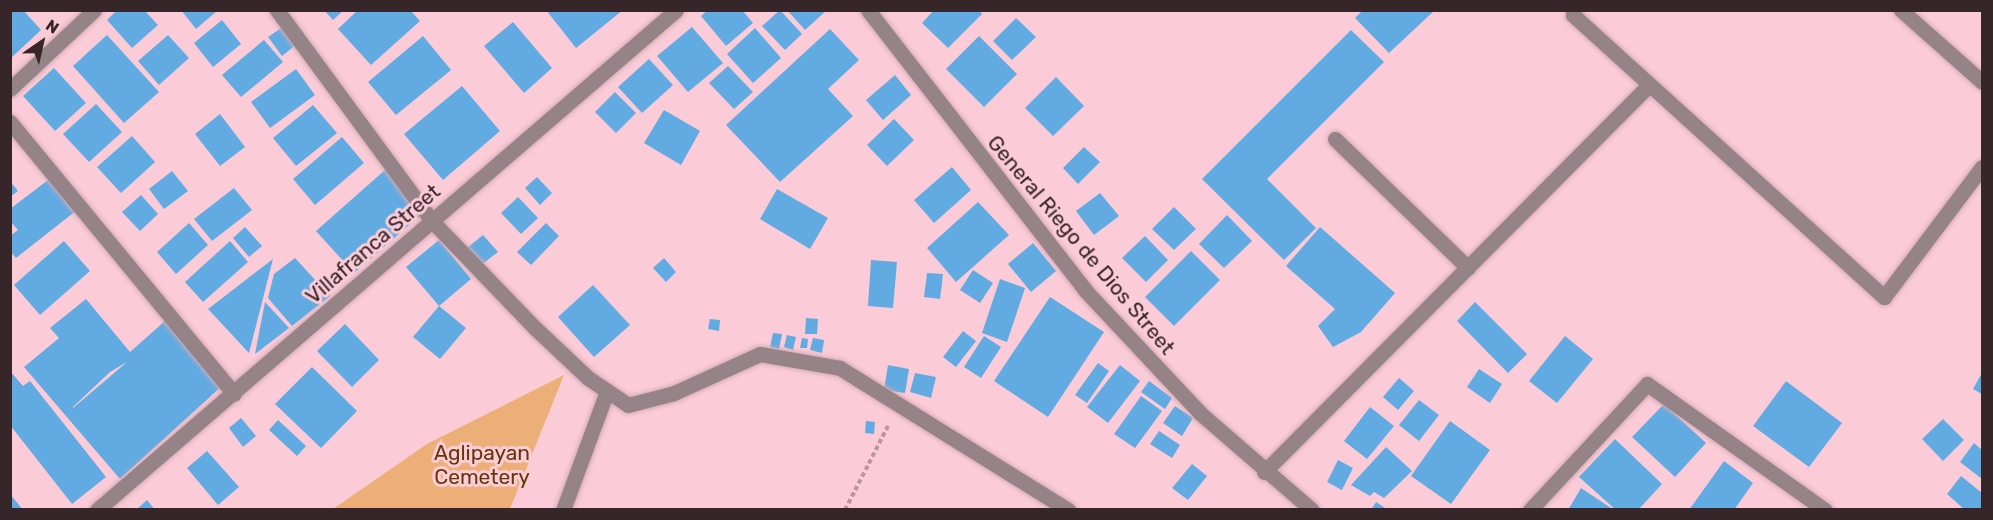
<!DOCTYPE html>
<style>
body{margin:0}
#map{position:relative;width:1993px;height:520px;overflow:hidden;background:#fbccd7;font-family:Rubik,sans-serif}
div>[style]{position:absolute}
.green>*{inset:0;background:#edaf78}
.building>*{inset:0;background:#61abe2}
.path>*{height:4px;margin-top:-2px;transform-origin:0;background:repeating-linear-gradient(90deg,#bb959e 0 4.5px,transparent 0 7.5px)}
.roads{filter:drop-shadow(0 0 2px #d4abb4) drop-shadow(0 0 2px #d4abb4)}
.minor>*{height:15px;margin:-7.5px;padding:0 7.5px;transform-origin:7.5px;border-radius:7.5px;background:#968387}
span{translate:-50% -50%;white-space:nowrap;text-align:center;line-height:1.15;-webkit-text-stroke:6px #fbccd7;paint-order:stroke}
.street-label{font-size:21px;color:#362529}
.park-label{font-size:21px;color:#633807}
.frame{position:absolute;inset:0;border:12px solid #362529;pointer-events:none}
.north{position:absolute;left:12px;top:12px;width:60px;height:60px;-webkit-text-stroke:4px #fbccd7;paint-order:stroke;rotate:34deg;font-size:16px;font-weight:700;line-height:24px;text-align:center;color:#362529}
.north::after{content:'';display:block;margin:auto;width:21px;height:27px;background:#362529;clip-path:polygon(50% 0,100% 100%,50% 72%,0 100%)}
</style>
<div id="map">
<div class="green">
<i style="clip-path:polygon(564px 375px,510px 509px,333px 509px,427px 444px)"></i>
</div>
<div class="building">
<i style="clip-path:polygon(14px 10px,23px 10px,41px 30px,10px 59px,10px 14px)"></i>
<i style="clip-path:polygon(117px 10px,144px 10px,158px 25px,132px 48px,107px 20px)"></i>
<i style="clip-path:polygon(181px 10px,218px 10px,196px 29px)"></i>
<i style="clip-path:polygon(324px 10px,344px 10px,333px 20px)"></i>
<i style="clip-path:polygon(358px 10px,410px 10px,420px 21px,371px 65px,338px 29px)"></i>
<i style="clip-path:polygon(546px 10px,623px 10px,576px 48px)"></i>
<i style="clip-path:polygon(708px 10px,742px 10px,753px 23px,726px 46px,701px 16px)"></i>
<i style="clip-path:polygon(780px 10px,802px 34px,785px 50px,762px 26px)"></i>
<i style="clip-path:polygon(787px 10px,827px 10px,805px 30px)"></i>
<i style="clip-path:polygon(934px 10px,979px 10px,982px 14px,948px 48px,922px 23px)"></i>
<i style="clip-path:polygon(1363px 10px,1435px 10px,1389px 53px,1355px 18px)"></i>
<i style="clip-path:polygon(1016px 18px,1036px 37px,1012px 60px,993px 41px)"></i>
<i style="clip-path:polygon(222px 20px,241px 44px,213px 67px,194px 43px)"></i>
<i style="clip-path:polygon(513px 22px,552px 68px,524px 93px,484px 46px)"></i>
<i style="clip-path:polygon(284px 26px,297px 44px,282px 56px,268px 37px)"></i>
<i style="clip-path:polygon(692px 27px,723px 63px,688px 92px,657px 56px)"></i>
<i style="clip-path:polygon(755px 28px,781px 58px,753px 83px,727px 54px)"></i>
<i style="clip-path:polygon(830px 29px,859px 60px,828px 89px,853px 116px,780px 182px,726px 125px)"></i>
<i style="clip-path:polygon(1351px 30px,1384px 62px,1267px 179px,1316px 228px,1284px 260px,1202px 179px)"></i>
<i style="clip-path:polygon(107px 35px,159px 92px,124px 123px,73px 66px)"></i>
<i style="clip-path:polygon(168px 35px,189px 58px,159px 85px,138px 61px)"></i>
<i style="clip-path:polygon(423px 36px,451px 70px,396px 115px,368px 82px)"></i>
<i style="clip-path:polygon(979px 36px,1017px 74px,984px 107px,946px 69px)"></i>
<i style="clip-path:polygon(264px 40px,283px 62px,241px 97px,222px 75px)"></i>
<i style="clip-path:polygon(649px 59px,673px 85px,642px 113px,618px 87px)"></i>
<i style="clip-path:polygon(728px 66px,753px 92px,734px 109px,709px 83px)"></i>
<i style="clip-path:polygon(54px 68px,86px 103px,55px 131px,23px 96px)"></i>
<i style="clip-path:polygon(296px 69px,315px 95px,270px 128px,251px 102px)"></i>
<i style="clip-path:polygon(895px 75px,911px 95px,883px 120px,866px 100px)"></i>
<i style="clip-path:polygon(1056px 77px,1084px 106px,1053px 136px,1025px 108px)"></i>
<i style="clip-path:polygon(462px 86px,500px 131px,443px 180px,404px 134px)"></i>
<i style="clip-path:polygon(615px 92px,636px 113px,616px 133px,595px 112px)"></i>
<i style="clip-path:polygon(96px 104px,122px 132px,89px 162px,63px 134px)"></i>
<i style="clip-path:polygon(313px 105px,337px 133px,296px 166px,273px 138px)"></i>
<i style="clip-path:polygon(664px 110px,700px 131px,681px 165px,644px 143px)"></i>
<i style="clip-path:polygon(220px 114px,245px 147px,220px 166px,195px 134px)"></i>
<i style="clip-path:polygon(894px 119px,914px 140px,887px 166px,867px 145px)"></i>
<i style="clip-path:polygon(132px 136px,155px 162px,121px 193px,97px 167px)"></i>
<i style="clip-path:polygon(342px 137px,364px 163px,315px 205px,293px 179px)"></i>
<i style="clip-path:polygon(1084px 147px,1100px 162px,1078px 184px,1063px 168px)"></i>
<i style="clip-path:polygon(952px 167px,971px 190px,934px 223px,914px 200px)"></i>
<i style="clip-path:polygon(385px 170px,423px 213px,354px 273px,316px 231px)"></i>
<i style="clip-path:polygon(172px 171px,188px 191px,164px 209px,149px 189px)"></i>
<i style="clip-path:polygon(52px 177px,77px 210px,16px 258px,10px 251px,10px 236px,18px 230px,10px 221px,10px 209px)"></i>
<i style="clip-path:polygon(537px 177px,552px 193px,540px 205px,525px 188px)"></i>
<i style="clip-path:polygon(10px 181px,18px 191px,10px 197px)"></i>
<i style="clip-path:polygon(234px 188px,252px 210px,212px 241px,194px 219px)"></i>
<i style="clip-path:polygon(777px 189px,828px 218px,810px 249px,760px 219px)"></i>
<i style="clip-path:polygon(1100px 193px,1119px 216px,1094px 235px,1076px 211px)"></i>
<i style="clip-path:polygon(141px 195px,158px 214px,140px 231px,122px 212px)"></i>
<i style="clip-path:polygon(518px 197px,538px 218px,521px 234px,501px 213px)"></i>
<i style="clip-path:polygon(978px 202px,1009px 235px,956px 282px,927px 248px)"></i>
<i style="clip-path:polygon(1174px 207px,1196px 229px,1174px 250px,1152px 229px)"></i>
<i style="clip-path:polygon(1227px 215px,1252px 241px,1224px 268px,1199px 244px)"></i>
<i style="clip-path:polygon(189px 223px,208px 245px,176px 274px,157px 252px)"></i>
<i style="clip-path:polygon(546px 223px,559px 236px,531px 265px,517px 252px)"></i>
<i style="clip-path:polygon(245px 227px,262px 246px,249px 257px,233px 238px)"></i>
<i style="clip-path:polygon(1320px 227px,1395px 293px,1361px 332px,1333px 347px,1318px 326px,1335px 309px,1286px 266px)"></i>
<i style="clip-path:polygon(483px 235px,498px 252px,481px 265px,467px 248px)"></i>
<i style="clip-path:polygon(1145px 236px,1168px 260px,1146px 282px,1122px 258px)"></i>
<i style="clip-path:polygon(439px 240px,471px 279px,439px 306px,406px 267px)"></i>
<i style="clip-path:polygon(64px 241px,90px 271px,40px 315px,14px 285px)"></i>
<i style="clip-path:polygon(230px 241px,248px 262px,203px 302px,185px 282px)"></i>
<i style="clip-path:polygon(1033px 243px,1056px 271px,1031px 292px,1008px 264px)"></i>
<i style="clip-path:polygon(1191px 251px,1220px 280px,1174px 326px,1145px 297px)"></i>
<i style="clip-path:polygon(295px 258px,330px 296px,292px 326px,268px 298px,274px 274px)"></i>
<i style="clip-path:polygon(664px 258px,676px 272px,666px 282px,653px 268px)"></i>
<i style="clip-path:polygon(273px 259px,249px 353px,208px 309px)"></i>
<i style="clip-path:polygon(871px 260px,897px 262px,893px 308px,868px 306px)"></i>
<i style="clip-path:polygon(973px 270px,993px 283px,980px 303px,960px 290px)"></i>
<i style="clip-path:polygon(927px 273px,943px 274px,940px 299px,924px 297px)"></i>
<i style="clip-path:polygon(1000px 279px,1025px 288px,1007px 342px,982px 333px)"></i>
<i style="clip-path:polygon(593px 285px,630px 325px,594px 357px,558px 317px)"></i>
<i style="clip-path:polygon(1050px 297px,1104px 332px,1048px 417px,994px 381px)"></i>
<i style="clip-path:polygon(evenodd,86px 299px,130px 352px,165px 321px,223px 385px,120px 479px,24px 367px,59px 338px,50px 328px,86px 299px,127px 362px,73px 408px,73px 407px,110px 372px,127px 362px)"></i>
<i style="clip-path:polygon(265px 302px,289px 328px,255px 354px)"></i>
<i style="clip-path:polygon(1475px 302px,1527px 354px,1508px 373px,1457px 321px)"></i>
<i style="clip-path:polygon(439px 306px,466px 328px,440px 359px,413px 337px)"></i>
<i style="clip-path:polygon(806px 318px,818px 319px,817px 334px,805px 334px)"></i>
<i style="clip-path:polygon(710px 319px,720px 320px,719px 331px,708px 329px)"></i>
<i style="clip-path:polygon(345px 324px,379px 360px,352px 387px,317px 351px)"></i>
<i style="clip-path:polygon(963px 331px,976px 341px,956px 367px,943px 357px)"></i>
<i style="clip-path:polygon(773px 333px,782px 334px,779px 349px,770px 347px)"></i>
<i style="clip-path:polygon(787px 335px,796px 337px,793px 350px,784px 347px)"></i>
<i style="clip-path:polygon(984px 336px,1001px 347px,981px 378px,964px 367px)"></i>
<i style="clip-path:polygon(1565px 336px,1593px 359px,1557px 403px,1529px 381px)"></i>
<i style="clip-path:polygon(802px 338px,808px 339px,807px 348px,800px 348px)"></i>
<i style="clip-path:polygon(813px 338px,824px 340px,822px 353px,810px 350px)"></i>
<i style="clip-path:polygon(1098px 363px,1109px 371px,1087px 403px,1075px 395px)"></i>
<i style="clip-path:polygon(888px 365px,909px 369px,905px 393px,884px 390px)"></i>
<i style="clip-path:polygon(1120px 365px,1140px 381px,1108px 423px,1087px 407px)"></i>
<i style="clip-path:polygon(312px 367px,357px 411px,321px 448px,275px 404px)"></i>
<i style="clip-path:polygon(1479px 369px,1502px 384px,1490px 403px,1467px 387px)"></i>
<i style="clip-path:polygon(10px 371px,23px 386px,30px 381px,106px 477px,72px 504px,10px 425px)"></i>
<i style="clip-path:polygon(915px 373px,936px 377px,931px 398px,910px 392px)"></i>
<i style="clip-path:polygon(1982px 373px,1982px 394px,1973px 389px)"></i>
<i style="clip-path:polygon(1399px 378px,1414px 391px,1398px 410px,1383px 397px)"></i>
<i style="clip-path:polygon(1149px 381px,1172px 398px,1165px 409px,1141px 392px)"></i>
<i style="clip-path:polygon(1786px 381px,1842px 423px,1809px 467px,1753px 426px)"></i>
<i style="clip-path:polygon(1141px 396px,1162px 411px,1135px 448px,1114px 434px)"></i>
<i style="clip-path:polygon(1419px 400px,1439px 415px,1419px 441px,1399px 425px)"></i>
<i style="clip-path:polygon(1664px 404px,1706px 443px,1675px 477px,1632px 437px)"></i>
<i style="clip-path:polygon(1175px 406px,1193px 418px,1182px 436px,1163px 423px)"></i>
<i style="clip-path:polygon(1370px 407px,1394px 426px,1367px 459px,1344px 441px)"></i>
<i style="clip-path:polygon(241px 418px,256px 436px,243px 447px,229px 428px)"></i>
<i style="clip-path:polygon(1943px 419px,1964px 440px,1943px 461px,1922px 439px)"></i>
<i style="clip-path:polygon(278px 420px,306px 446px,297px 456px,269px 430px)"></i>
<i style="clip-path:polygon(866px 421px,875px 422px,874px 434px,865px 433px)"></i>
<i style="clip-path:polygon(1450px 421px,1490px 450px,1451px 504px,1411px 476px)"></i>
<i style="clip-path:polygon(1159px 431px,1180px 445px,1172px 458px,1150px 444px)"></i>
<i style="clip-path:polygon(1615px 439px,1662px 484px,1638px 510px,1616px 510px,1579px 477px)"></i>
<i style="clip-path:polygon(1974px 443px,1982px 450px,1982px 479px,1960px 462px)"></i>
<i style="clip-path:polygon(1386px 447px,1412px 471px,1384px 498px,1374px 492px,1370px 496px,1351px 485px)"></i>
<i style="clip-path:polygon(207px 451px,239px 487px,218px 505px,187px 468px)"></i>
<i style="clip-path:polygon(1338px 460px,1353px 468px,1342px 490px,1327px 482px)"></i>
<i style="clip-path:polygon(1724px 461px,1753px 483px,1734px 510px,1689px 510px)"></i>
<i style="clip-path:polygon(1192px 464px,1207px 476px,1188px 500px,1172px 488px)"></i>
<i style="clip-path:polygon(1961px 476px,1982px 493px,1982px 510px,1965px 510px,1947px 494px)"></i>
<i style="clip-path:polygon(1581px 488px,1614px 510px,1568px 510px)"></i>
<i style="clip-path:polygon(10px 494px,23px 510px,10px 510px)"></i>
<i style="clip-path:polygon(147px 500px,155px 510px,136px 510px)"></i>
<i style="clip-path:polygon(1376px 502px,1388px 510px,1371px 510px)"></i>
</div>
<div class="path">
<i style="left:845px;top:510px;width:97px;rotate:-62.9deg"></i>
</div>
<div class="roads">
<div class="minor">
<i style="left:277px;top:10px;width:260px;rotate:53.7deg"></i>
<i style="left:431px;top:220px;width:150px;rotate:46.1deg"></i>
<i style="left:535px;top:328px;width:73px;rotate:43.3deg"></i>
<i style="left:588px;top:378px;width:48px;rotate:34deg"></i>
<i style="left:628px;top:405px;width:48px;rotate:-14.6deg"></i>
<i style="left:674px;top:393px;width:94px;rotate:-24.4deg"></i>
<i style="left:760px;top:354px;width:81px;rotate:9.9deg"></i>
<i style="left:840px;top:368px;width:269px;rotate:31.9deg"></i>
<i style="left:868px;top:10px;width:354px;rotate:52.2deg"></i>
<i style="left:1085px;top:290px;width:168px;rotate:46.9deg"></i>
<i style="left:1200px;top:413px;width:148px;rotate:40.9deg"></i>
<i style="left:1574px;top:10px;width:5px;rotate:101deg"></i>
<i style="left:1573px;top:15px;width:420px;rotate:42.2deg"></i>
<i style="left:1884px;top:297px;width:163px;rotate:-53deg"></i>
<i style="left:1901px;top:10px;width:108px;rotate:41.6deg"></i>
<i style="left:10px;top:89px;width:115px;rotate:-43.2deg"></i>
<i style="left:10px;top:122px;width:352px;rotate:50.5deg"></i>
<i style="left:1335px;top:139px;width:185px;rotate:44.1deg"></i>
<i style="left:1264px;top:472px;width:546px;rotate:-45.15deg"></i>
<i style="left:97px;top:510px;width:765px;rotate:-40.81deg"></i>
<i style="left:563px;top:510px;width:127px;rotate:-69.7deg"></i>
<i style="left:1530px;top:510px;width:172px;rotate:-47.1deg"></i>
<i style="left:1647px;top:384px;width:218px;rotate:35.3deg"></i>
</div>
</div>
<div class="street-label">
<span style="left:373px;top:244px;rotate:-41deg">Villafranca Street</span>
<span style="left:1081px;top:245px;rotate:50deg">General Riego de Dios Street</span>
</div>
<div class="park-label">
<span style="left:482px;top:465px">Aglipayan<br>Cemetery</span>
</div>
<div class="frame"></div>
<div class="north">N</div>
</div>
